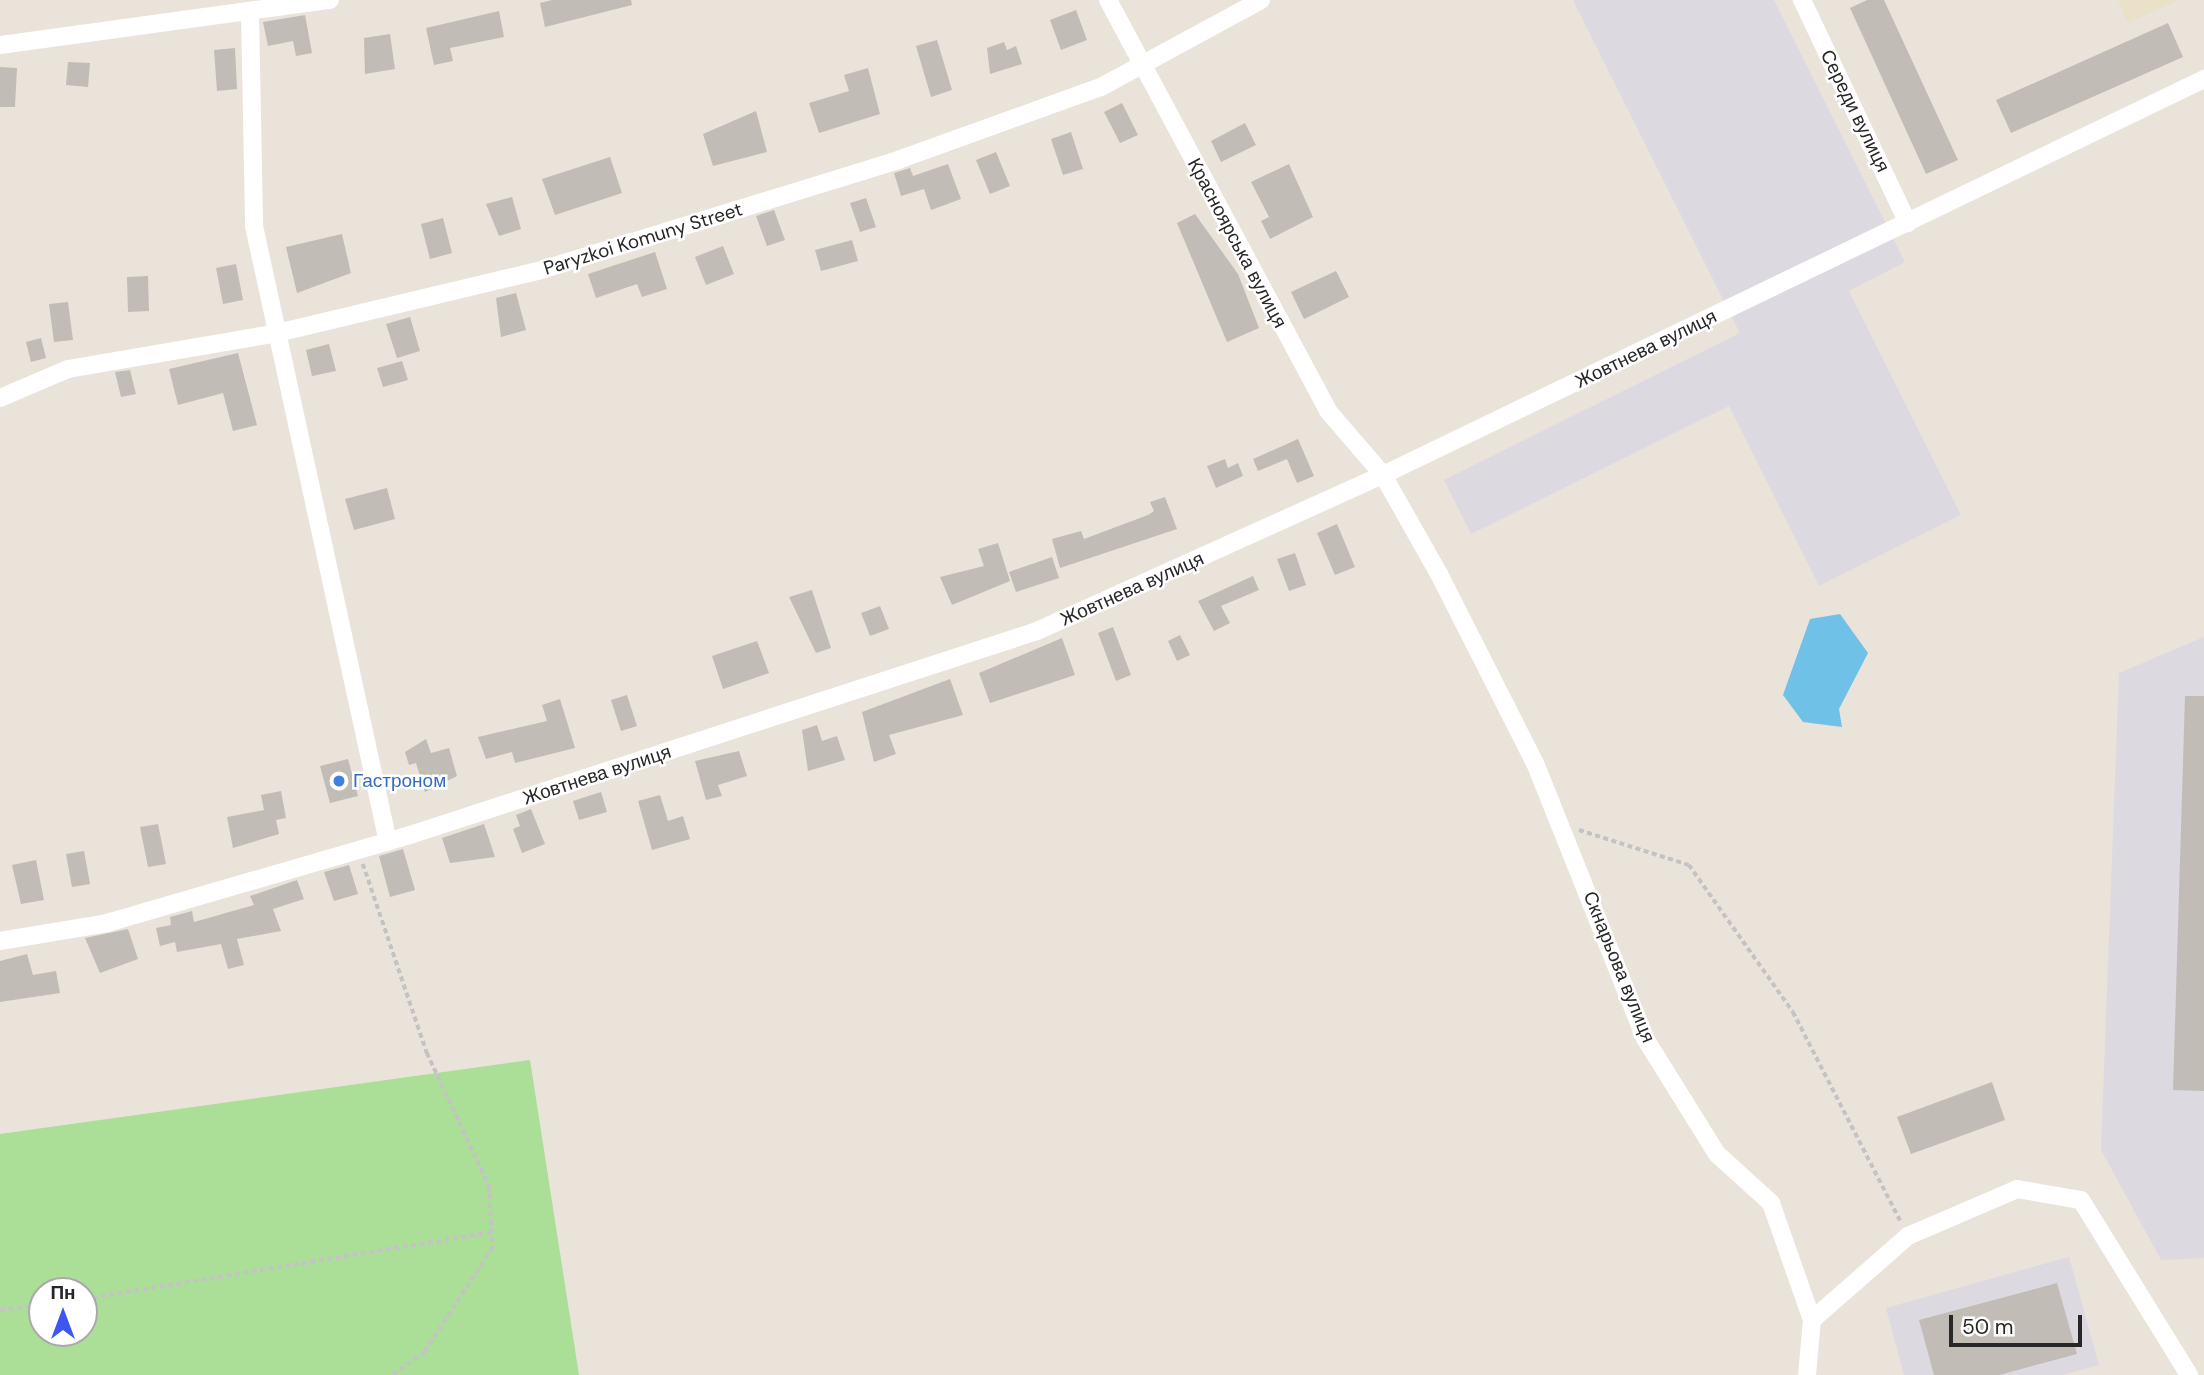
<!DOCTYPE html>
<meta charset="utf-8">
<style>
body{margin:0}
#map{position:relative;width:2204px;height:1375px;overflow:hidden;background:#e9e3d9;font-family:"DM Sans",sans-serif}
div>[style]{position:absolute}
.industrial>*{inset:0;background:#dcd9e1}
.education>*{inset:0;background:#eae1c8}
.green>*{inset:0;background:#abde97}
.water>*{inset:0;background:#6fc1e8}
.building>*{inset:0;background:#c1bdb6}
.path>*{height:3.5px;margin-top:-1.75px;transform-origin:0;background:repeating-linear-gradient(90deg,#c3c3c3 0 5px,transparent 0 8.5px)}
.street>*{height:18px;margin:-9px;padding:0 9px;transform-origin:9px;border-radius:9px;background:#fff}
.dots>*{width:19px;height:19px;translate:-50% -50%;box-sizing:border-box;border:4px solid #fff;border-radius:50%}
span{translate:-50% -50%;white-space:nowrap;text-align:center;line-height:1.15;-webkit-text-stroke:5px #fff;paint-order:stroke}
.street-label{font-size:19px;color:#272727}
.shop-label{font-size:19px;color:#366cbe}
.left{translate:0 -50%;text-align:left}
.north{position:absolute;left:28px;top:1277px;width:70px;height:70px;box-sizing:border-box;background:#fff;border:2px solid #a9a9a9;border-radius:50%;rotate:0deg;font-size:19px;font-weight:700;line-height:28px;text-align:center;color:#272727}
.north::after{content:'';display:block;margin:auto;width:24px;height:32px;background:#3e55f0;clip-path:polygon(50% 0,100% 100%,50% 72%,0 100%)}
.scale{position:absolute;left:1949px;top:1315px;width:133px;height:32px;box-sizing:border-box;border:4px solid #272727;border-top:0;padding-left:9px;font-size:21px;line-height:24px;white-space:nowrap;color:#272727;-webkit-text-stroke:5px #fff;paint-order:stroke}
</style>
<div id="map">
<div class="industrial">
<i style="clip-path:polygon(1573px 0,1774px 0,1905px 262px,1849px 291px,1961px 515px,1819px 586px,1729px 406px,1471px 534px,1444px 480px,1740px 333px)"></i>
<i style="clip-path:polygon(2204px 637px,2204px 1258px,2161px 1260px,2101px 1150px,2119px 673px)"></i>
<i style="clip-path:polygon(2069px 1257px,2099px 1365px,2062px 1375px,1904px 1375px,1886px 1308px)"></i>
</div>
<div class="education">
<i style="clip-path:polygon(2118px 0,2179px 0,2128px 23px)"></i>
</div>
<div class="green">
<i style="clip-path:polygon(evenodd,530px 1060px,579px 1375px,0 1375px,0 1134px,530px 1060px,42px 1291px,84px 1291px,84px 1333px,42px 1333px,42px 1291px)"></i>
</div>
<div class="water">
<i style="clip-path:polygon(1840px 614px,1868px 653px,1839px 709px,1842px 727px,1803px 722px,1783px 695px,1810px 619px)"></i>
</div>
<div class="building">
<i style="clip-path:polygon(552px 0,631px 0,632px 5px,545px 27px,540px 3px)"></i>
<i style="clip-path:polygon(1867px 0,1884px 0,1958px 160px,1926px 174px,1850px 8px)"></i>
<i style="clip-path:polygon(1076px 10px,1087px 40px,1061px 50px,1050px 20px)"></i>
<i style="clip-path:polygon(499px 11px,504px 37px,450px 48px,453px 61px,434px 65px,426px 28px)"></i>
<i style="clip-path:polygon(305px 15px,312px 53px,296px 56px,293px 41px,268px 46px,263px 22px)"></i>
<i style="clip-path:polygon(2168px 23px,2183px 57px,2011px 133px,1996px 100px)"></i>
<i style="clip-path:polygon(390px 34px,395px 69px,365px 74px,364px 38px)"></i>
<i style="clip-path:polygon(937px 40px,952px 90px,931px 97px,916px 46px)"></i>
<i style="clip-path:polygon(1004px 42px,1007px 50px,1016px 46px,1022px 64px,990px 74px,987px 48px)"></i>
<i style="clip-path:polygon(235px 48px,237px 89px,217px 91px,214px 50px)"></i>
<i style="clip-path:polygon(68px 62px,90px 63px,88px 87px,66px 85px)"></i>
<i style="clip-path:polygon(0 67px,17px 68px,15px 107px,0 107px)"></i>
<i style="clip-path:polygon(868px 68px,880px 114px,819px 133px,809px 103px,849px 91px,844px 75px)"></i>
<i style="clip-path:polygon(1122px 103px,1138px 135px,1120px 143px,1104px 112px)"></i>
<i style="clip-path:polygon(756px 111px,767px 152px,713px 166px,703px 134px)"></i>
<i style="clip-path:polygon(1245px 123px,1256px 145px,1221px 162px,1211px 141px)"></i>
<i style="clip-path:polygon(1071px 132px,1083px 169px,1063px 175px,1051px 139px)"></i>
<i style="clip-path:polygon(996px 152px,1010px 186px,990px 194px,976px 160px)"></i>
<i style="clip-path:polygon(610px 157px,622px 193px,555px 215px,542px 179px)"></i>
<i style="clip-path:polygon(948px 164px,961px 199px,931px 210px,924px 189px,901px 196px,894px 173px,910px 168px,913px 176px)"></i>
<i style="clip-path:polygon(1289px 164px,1313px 217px,1270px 239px,1261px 221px,1269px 217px,1251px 182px)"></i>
<i style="clip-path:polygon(512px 197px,521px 229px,499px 236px,486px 204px)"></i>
<i style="clip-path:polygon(866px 198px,876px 227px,860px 232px,850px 203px)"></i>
<i style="clip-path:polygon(774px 210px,785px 240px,767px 246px,756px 216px)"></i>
<i style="clip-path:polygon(1195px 214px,1238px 274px,1259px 328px,1227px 342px,1177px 223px)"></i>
<i style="clip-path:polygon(443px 218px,452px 253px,430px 259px,421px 224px)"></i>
<i style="clip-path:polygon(342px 234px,351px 273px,297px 293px,286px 247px)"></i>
<i style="clip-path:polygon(852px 240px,858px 261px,821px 271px,815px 250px)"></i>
<i style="clip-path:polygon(723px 246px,734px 274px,706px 285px,695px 257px)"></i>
<i style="clip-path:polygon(655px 252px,667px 289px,642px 297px,637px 284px,596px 298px,588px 274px)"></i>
<i style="clip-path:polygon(236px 264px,243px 300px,223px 304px,216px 268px)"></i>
<i style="clip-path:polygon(1336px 271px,1349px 297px,1304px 319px,1291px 292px)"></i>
<i style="clip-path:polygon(148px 276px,149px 311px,128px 312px,127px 277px)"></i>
<i style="clip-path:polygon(516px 293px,526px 330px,501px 337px,496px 298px)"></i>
<i style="clip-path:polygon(68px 302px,73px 340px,54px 342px,49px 304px)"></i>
<i style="clip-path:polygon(410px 317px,420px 351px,397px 358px,386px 324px)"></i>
<i style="clip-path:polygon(41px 338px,46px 358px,31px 362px,26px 342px)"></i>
<i style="clip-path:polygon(329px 344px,336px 371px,312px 376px,306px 350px)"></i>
<i style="clip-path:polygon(238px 353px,257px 425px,233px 431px,223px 393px,178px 405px,169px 369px)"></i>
<i style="clip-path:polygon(402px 361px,408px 380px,383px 387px,377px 368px)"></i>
<i style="clip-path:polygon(130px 370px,136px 394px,121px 397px,115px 372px)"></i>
<i style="clip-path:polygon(1298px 439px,1314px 476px,1297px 483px,1287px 459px,1258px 471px,1253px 459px)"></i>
<i style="clip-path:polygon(1225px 459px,1228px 468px,1238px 463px,1243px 476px,1216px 488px,1207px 466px)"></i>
<i style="clip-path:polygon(387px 488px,395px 519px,354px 530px,345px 499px)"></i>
<i style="clip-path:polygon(1165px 497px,1177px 529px,1060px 568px,1052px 539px,1081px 531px,1084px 539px,1148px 515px,1154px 511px,1150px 502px)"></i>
<i style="clip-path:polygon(1337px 524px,1355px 567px,1335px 575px,1317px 533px)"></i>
<i style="clip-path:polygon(998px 543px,1010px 581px,952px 605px,940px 577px,984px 566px,978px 549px)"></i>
<i style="clip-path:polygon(1295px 553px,1306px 585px,1289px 591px,1277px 559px)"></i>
<i style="clip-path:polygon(1052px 557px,1059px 578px,1016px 592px,1009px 572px)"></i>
<i style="clip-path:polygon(1253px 576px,1259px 590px,1221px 606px,1230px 623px,1214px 631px,1198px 601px)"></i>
<i style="clip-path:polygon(812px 590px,831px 648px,816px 653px,789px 597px)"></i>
<i style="clip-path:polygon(880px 606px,889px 629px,870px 636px,861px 613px)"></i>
<i style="clip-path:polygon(1113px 627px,1131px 675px,1116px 681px,1098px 633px)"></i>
<i style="clip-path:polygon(1180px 635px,1190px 655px,1177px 661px,1168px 641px)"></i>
<i style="clip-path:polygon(1062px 638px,1075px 675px,990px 703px,979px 673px)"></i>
<i style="clip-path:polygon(757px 641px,769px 673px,723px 689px,712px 656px)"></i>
<i style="clip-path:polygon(950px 679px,963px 715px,889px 735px,896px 754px,874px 762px,862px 712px)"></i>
<i style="clip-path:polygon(627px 695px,637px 726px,621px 731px,611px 700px)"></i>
<i style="clip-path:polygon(2185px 696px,2204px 696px,2204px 1091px,2173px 1090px)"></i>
<i style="clip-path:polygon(560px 699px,575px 748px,515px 763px,512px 752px,486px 759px,478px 737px,547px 721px,542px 705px)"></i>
<i style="clip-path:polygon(817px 725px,822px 741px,837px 736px,845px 760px,808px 771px,802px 730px)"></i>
<i style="clip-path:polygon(426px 739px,431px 753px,449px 748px,457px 776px,425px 792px,416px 763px,409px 765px,405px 752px)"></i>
<i style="clip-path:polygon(739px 751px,747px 776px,718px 785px,722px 796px,706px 800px,695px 761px)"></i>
<i style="clip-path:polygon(348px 759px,358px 796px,330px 803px,320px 766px)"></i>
<i style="clip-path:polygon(281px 791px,286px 818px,276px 820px,279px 834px,233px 848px,227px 817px,264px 810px,261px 795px)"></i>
<i style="clip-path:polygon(601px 792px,607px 812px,579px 820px,573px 801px)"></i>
<i style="clip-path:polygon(660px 795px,668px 821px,683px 816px,690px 839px,652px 850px,638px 801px)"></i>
<i style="clip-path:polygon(531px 809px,545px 844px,522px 853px,513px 829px,520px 826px,516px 815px)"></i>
<i style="clip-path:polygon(158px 824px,166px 864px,148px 867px,140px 827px)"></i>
<i style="clip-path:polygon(484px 824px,495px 857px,450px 863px,442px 838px)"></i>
<i style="clip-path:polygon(403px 849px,415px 890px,390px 897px,379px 856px)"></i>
<i style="clip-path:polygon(84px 851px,90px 884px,72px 887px,66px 854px)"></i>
<i style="clip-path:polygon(36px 860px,44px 900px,21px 904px,12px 865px)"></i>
<i style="clip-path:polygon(349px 865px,358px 894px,334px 901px,324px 872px)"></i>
<i style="clip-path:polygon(297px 880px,304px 899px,273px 909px,281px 931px,237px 939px,244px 965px,228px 969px,221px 944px,177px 952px,175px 942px,160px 946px,156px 928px,171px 925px,170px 917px,192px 911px,194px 922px,254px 905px,250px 896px)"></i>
<i style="clip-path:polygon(128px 929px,138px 959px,100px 973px,85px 938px)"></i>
<i style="clip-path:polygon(27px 954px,33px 975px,56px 971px,60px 993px,0 1002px,0 961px)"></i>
<i style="clip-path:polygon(1992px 1082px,2005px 1120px,1911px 1154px,1897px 1117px)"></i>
<i style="clip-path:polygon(2057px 1283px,2077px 1354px,1999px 1375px,1934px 1375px,1919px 1320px)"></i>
</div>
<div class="path">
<i style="left:1579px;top:830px;width:115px;rotate:17.7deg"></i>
<i style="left:1689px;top:865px;width:180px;rotate:54.7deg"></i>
<i style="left:1793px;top:1012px;width:236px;rotate:62.8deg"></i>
<i style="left:363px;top:864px;width:200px;rotate:71.3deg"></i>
<i style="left:427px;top:1053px;width:147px;rotate:65deg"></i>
<i style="left:489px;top:1186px;width:62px;rotate:86.3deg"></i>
<i style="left:493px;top:1248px;width:124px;rotate:123.2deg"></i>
<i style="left:425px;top:1352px;width:39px;rotate:144deg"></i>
<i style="left:84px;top:1299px;width:413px;rotate:-9.3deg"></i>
<i style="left:0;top:1310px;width:42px;rotate:-6.8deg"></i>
</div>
<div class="street">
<i style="left:1108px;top:0;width:466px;rotate:61.8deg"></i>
<i style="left:1328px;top:411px;width:84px;rotate:49.3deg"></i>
<i style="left:1383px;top:475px;width:114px;rotate:60.5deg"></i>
<i style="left:1439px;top:574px;width:212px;rotate:63.1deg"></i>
<i style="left:1535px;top:763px;width:298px;rotate:68.2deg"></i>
<i style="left:1646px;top:1040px;width:134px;rotate:58.1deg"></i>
<i style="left:1717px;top:1154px;width:73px;rotate:42.2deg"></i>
<i style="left:1771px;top:1203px;width:124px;rotate:70.7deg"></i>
<i style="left:1812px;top:1320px;width:128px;rotate:-41.2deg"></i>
<i style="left:1908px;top:1236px;width:119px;rotate:-23.3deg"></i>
<i style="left:2017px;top:1189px;width:65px;rotate:9.8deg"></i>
<i style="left:2081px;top:1200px;width:206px;rotate:58.3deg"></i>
<i style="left:1802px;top:0;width:247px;rotate:64.6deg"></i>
<i style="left:250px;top:12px;width:214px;rotate:88.9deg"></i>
<i style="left:254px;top:226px;width:630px;rotate:77.73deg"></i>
<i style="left:0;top:45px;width:333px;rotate:-7.8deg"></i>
<i style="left:0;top:398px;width:74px;rotate:-23.1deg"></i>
<i style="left:68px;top:369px;width:208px;rotate:-9.7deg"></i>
<i style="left:273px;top:334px;width:272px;rotate:-13.4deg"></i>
<i style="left:538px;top:271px;width:377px;rotate:-17.1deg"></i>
<i style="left:898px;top:160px;width:216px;rotate:-19.8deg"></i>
<i style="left:1101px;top:87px;width:182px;rotate:-28.5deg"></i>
<i style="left:0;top:941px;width:109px;rotate:-9.5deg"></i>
<i style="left:107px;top:923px;width:316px;rotate:-16.2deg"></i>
<i style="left:410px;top:835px;width:659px;rotate:-18.02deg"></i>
<i style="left:1037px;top:631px;width:380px;rotate:-24.3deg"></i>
<i style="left:1383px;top:475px;width:912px;rotate:-25.75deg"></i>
<i style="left:1807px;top:1375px;width:55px;rotate:-84.8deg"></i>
</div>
<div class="dots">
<i style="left:339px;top:781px;background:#3f7fe0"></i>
</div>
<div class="street-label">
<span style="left:1855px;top:111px;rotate:64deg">Середи вулиця</span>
<span style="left:643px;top:239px;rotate:-17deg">Paryzkoi Komuny Street</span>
<span style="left:1237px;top:243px;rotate:62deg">Красноярська вулиця</span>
<span style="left:1646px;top:349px;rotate:-26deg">Жовтнева вулиця</span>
<span style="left:1132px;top:589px;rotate:-24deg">Жовтнева вулиця</span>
<span style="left:597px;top:775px;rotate:-18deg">Жовтнева вулиця</span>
<span style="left:1619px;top:967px;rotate:68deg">Скнарьова вулиця</span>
</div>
<div class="shop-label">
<span class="left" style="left:353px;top:781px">Гастроном</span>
</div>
<div class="north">Пн</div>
<div class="scale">50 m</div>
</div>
